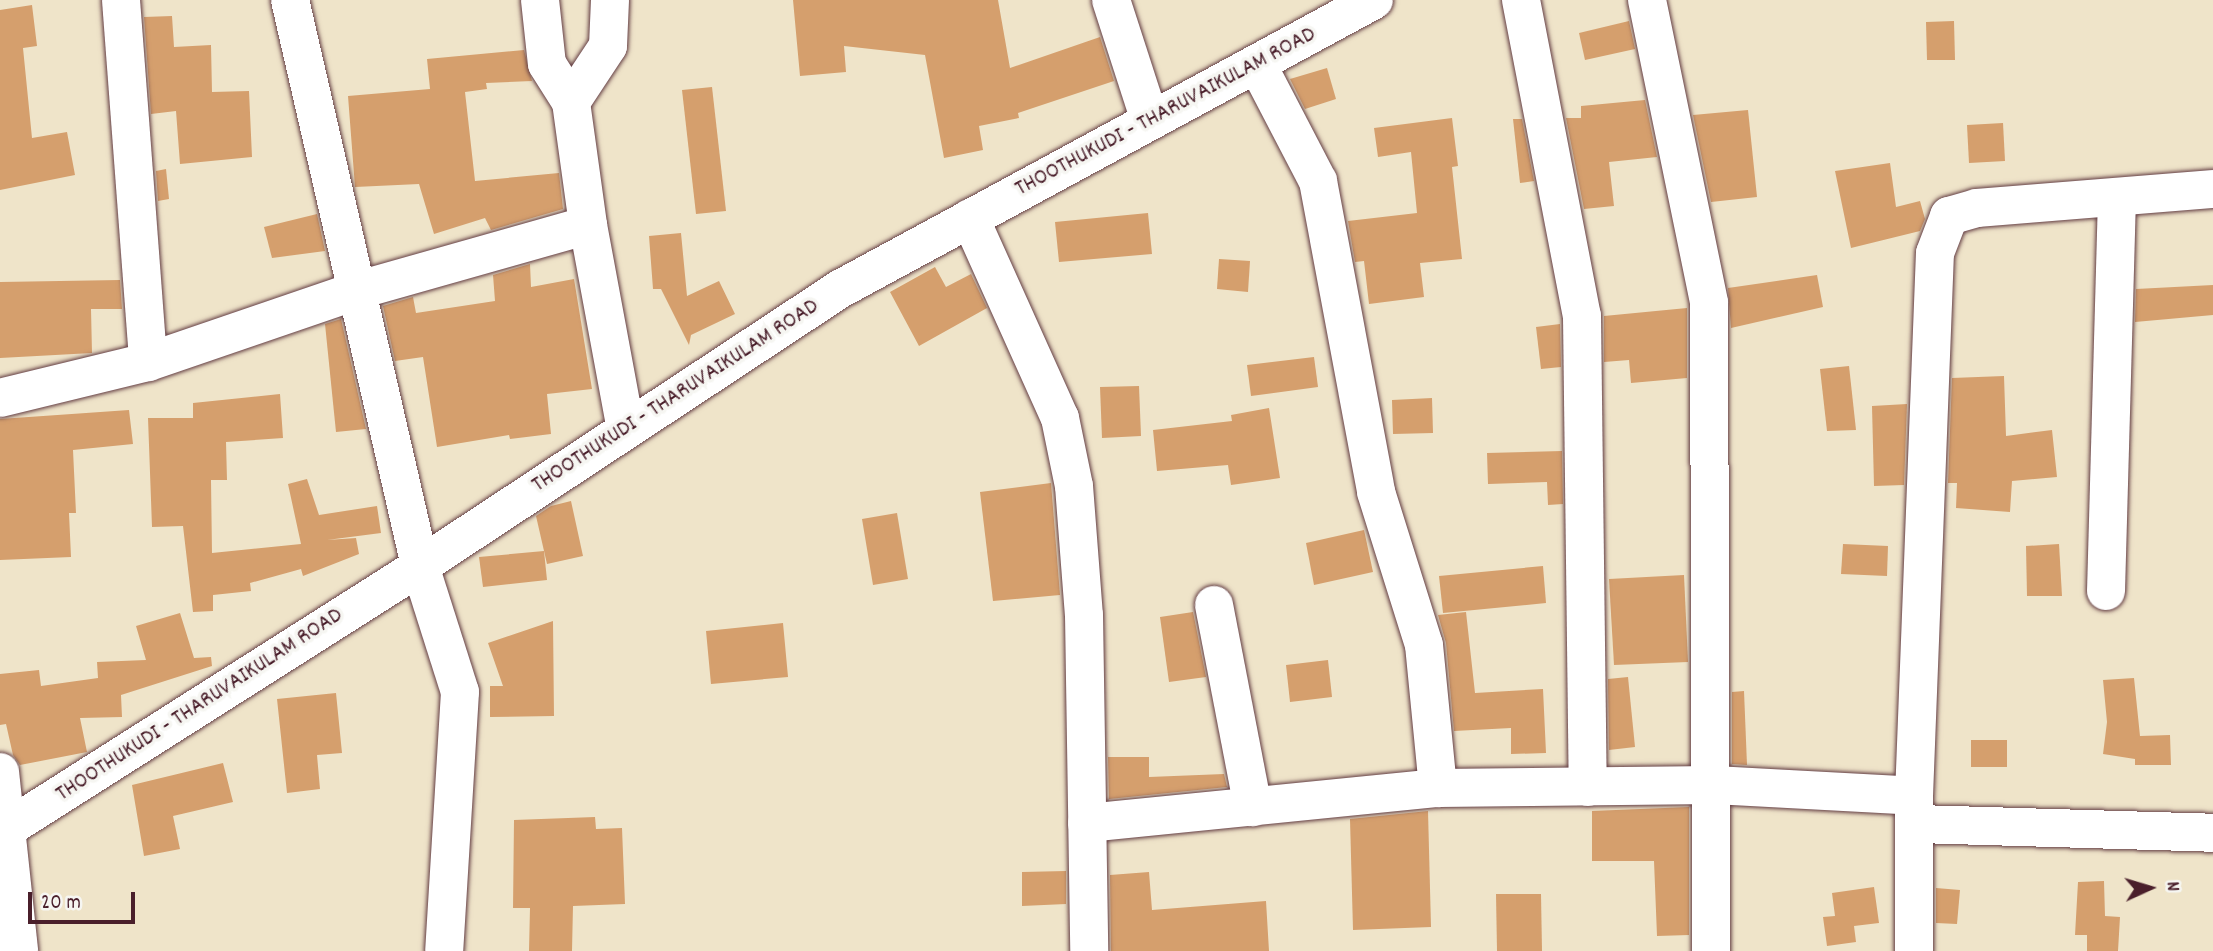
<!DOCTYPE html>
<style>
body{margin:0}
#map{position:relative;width:2213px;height:951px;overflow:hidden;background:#efe4c9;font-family:Dekko,sans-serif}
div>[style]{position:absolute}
.building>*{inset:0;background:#d59f6d}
.roads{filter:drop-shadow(0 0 2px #633d43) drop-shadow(0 0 2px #633d43)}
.minor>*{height:38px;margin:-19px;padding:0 19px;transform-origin:19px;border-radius:19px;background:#fff}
.secondary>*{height:38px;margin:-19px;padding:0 19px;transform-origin:19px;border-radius:19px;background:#fff}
span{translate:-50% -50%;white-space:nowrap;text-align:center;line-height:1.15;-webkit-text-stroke:7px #f6f6f2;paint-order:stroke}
.street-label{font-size:23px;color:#4a1f2b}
.north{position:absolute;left:2115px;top:853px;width:70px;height:70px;-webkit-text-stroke:5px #f6f6f2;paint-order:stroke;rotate:86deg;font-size:19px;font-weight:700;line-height:28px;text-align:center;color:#4a1f2b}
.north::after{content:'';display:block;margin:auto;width:24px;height:32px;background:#4a1f2b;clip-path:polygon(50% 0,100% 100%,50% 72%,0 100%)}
.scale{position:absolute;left:28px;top:892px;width:107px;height:32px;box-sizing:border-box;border:4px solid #4a1f2b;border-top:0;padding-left:9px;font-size:21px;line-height:24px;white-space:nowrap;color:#4a1f2b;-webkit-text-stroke:5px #f6f6f2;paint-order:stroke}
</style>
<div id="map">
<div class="building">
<i style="clip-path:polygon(793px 0,998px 0,1010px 68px,1100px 37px,1114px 81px,1018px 113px,1019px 118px,979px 126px,983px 150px,944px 158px,925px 55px,844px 46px,846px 72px,800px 76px)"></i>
<i style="clip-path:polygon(32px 5px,37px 46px,23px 48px,32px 138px,67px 132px,75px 175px,0 190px,0 10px)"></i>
<i style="clip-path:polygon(172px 16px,174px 47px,211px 45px,212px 92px,249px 91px,252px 157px,180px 164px,176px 111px,151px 114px,144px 17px)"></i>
<i style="clip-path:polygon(1629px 21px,1635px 49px,1585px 60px,1579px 33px)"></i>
<i style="clip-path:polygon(1954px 21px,1955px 60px,1927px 60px,1926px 22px)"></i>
<i style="clip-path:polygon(524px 50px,532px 81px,486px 83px,487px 89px,465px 92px,475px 181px,559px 173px,563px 209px,491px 230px,485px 218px,434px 234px,419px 184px,355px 187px,348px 96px,430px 89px,427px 59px)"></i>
<i style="clip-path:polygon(1327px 68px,1336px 99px,1305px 109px,1290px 79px)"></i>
<i style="clip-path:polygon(712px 87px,726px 211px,696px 214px,682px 90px)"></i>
<i style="clip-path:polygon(1645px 100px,1657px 157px,1609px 162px,1614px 206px,1584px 209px,1566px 118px,1581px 118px,1581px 106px)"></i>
<i style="clip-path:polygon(1748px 110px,1757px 197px,1711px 202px,1693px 115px)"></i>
<i style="clip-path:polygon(1452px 118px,1458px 166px,1452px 167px,1462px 259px,1420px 263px,1424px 297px,1369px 304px,1364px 261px,1355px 262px,1348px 221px,1417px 213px,1411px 152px,1378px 157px,1374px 128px)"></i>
<i style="clip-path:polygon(1513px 119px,1522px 119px,1534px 181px,1520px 183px)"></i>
<i style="clip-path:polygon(2003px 123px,2005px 161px,1969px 163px,1967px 125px)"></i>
<i style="clip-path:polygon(1890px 163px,1896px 207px,1920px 201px,1925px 219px,1920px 231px,1851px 248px,1835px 171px)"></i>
<i style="clip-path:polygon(166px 169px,169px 199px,158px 201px,156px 171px)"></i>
<i style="clip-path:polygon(1148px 213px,1152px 254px,1059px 262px,1055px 222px)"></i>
<i style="clip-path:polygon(317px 214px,325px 251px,272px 258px,264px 227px)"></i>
<i style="clip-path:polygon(681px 233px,687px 296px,719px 281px,735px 314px,691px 335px,689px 345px,661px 289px,653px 289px,649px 236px)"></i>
<i style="clip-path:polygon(1219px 259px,1250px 261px,1248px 292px,1217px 289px)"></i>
<i style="clip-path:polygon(530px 264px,531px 287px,574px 279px,592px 389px,547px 394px,551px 434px,510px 439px,509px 435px,437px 447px,423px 357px,395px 361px,383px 306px,413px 297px,416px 313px,495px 301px,493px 275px)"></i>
<i style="clip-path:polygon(935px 267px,946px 287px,971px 274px,987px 308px,919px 346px,890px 292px)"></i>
<i style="clip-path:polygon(1817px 275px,1823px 307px,1731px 328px,1728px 288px)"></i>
<i style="clip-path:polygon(120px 280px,122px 309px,91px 309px,92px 353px,0 358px,0 282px)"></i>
<i style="clip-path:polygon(2213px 285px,2213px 315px,2135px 322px,2136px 289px)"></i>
<i style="clip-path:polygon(1687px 308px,1687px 378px,1631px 383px,1629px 360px,1604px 362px,1604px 316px)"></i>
<i style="clip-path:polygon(341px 319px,366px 429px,336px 432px,325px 324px)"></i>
<i style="clip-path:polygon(1560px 324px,1561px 367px,1541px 369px,1536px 327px)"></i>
<i style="clip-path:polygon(1314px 357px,1318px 387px,1251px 396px,1247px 365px)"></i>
<i style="clip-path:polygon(1849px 366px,1856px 430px,1827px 431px,1820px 369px)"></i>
<i style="clip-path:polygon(2004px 376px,2006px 436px,2052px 430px,2057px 477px,2012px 481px,2010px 512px,1956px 508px,1957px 483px,1948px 483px,1952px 378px)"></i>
<i style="clip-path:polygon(1139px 386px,1141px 436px,1102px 438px,1100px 387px)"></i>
<i style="clip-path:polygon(280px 394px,283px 438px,226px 442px,227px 480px,211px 480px,212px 553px,301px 544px,288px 484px,307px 479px,319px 515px,377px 506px,381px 533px,327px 540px,356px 538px,359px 554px,303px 576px,301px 569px,250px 583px,251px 591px,213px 595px,213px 611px,193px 612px,183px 526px,152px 527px,148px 418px,193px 418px,193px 403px)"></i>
<i style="clip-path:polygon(1432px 398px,1433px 433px,1393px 434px,1392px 400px)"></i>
<i style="clip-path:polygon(1907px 404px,1904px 485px,1874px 486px,1872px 406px)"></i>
<i style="clip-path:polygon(1269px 408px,1280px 478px,1231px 485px,1228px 465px,1157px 471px,1153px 430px,1232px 421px,1231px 415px)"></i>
<i style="clip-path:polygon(129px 410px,133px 444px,73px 450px,76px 513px,69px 513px,71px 557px,0 560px,0 419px)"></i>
<i style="clip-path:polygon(1562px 451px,1563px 504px,1548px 505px,1547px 482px,1488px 484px,1487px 453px)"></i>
<i style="clip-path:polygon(1051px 483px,1060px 595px,993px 601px,980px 492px)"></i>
<i style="clip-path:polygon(571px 501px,583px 556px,547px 564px,536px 516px,551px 506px)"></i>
<i style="clip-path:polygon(897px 513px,908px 579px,873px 585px,862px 519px)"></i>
<i style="clip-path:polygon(1364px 530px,1373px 572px,1314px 585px,1306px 543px)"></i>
<i style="clip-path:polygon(1843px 544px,1888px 546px,1887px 576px,1841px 574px)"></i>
<i style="clip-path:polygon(2059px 544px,2062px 596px,2027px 596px,2026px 546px)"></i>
<i style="clip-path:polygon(544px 551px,547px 580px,483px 587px,479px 557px)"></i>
<i style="clip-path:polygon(1543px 566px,1546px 603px,1443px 613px,1439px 576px)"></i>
<i style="clip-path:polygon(1684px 575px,1688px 662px,1614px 665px,1609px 579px)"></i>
<i style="clip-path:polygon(1193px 612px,1206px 677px,1169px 682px,1160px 617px)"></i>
<i style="clip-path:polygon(1466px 612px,1475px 693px,1543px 689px,1546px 753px,1511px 754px,1511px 728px,1454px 731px,1446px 643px,1438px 615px)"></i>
<i style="clip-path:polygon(180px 613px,194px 658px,211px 657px,212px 666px,121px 695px,122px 717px,80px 718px,87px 752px,20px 765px,13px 755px,6px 724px,0 725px,0 674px,39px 670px,41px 686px,98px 678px,97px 662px,146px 660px,136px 626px)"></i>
<i style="clip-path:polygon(553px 621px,554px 716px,490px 717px,490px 686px,503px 686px,488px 643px)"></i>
<i style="clip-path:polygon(783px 623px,788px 677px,711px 684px,706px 631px)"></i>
<i style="clip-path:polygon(1328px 660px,1332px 697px,1290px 702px,1286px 665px)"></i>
<i style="clip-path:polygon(1628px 677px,1635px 747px,1609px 750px,1608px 679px)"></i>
<i style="clip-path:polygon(2134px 678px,2140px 736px,2170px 735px,2171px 765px,2135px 765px,2135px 759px,2103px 754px,2107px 722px,2103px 680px)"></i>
<i style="clip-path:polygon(1744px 691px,1747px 765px,1732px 764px,1732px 692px)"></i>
<i style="clip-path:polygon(336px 693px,342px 753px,317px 755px,320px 789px,287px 793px,277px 699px)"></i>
<i style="clip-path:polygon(1971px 740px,2007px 740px,2007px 767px,1971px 767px)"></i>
<i style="clip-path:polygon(1108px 757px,1149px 757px,1149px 777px,1224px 774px,1227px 787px,1109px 799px)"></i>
<i style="clip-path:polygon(223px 763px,233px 802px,173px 816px,180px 849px,144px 856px,132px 785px)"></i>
<i style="clip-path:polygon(1689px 807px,1689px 935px,1657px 936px,1654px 861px,1592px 861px,1592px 811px)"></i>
<i style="clip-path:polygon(1428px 811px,1431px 927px,1353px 930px,1350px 819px)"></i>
<i style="clip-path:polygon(595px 817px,596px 829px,622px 828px,625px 904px,573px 906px,572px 951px,529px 951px,530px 908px,513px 908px,514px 820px)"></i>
<i style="clip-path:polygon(1066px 871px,1066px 904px,1022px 906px,1022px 872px)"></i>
<i style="clip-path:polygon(1149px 872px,1152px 910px,1266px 901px,1269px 951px,1111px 951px,1110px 875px)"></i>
<i style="clip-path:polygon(2104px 881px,2105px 916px,2120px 917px,2118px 951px,2087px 951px,2087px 935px,2075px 935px,2078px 882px)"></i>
<i style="clip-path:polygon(1874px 887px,1879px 923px,1854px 926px,1856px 942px,1827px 946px,1823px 917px,1835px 916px,1832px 893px)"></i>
<i style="clip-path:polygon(1936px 888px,1960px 890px,1957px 924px,1936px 923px)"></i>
<i style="clip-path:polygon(1496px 894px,1541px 894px,1542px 951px,1497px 951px)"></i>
</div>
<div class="roads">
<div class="minor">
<i style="left:121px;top:0;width:363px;rotate:85.7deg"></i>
<i style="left:290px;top:0;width:581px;rotate:77.06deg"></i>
<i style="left:420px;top:566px;width:132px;rotate:72.4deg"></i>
<i style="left:460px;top:692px;width:259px;rotate:93.5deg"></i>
<i style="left:540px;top:0;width:64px;rotate:83.8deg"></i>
<i style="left:547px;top:64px;width:45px;rotate:57.7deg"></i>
<i style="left:571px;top:102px;width:67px;rotate:-56.5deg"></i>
<i style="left:608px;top:46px;width:46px;rotate:-87.5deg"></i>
<i style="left:1111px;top:0;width:127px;rotate:72.1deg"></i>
<i style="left:1521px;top:0;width:322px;rotate:79.1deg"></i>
<i style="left:1582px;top:316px;width:471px;rotate:89.3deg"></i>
<i style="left:1647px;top:0;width:309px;rotate:78.4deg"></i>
<i style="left:1709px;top:303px;width:648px;rotate:89.82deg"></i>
<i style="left:1257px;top:64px;width:132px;rotate:62.5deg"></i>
<i style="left:1318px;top:181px;width:316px;rotate:79.4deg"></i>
<i style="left:1376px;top:492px;width:160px;rotate:72.6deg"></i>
<i style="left:1424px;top:645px;width:144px;rotate:84.4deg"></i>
<i style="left:571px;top:102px;width:124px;rotate:82.1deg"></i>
<i style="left:588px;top:225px;width:208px;rotate:79.5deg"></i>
<i style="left:970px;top:218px;width:219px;rotate:65.8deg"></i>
<i style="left:1060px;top:418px;width:69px;rotate:78.4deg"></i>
<i style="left:1074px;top:486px;width:129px;rotate:85.6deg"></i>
<i style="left:1084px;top:615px;width:336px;rotate:89.1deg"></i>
<i style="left:0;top:398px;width:152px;rotate:-13.7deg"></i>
<i style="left:148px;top:362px;width:219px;rotate:-18.9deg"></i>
<i style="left:355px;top:291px;width:242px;rotate:-15.8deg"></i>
<i style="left:2106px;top:591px;width:394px;rotate:-88.4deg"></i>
<i style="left:1214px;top:605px;width:206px;rotate:79.1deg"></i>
<i style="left:0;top:772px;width:180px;rotate:83.9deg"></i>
<i style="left:1087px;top:823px;width:353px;rotate:-5.7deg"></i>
<i style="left:1438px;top:788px;width:276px;rotate:-0.6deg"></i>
<i style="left:1714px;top:785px;width:200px;rotate:3.1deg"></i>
<i style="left:1918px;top:824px;width:295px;rotate:1.7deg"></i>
<i style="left:1914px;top:951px;width:155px;rotate:-90deg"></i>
<i style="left:1914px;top:796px;width:543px;rotate:-87.79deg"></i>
<i style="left:1935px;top:253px;width:40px;rotate:-69deg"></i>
<i style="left:1949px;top:216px;width:29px;rotate:-16deg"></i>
<i style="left:1977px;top:208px;width:237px;rotate:-4.6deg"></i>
</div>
<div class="secondary">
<i style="left:0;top:833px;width:498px;rotate:-32.4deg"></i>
<i style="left:420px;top:566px;width:503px;rotate:-33.41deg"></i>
<i style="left:840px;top:289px;width:607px;rotate:-28.42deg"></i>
</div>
</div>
<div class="street-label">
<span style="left:1166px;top:113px;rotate:-28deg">THOOTHUKUDI - THARUVAIKULAM ROAD</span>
<span style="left:676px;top:397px;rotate:-33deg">THOOTHUKUDI - THARUVAIKULAM ROAD</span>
<span style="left:200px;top:706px;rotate:-33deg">THOOTHUKUDI - THARUVAIKULAM ROAD</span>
</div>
<div class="north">N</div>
<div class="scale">20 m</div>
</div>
